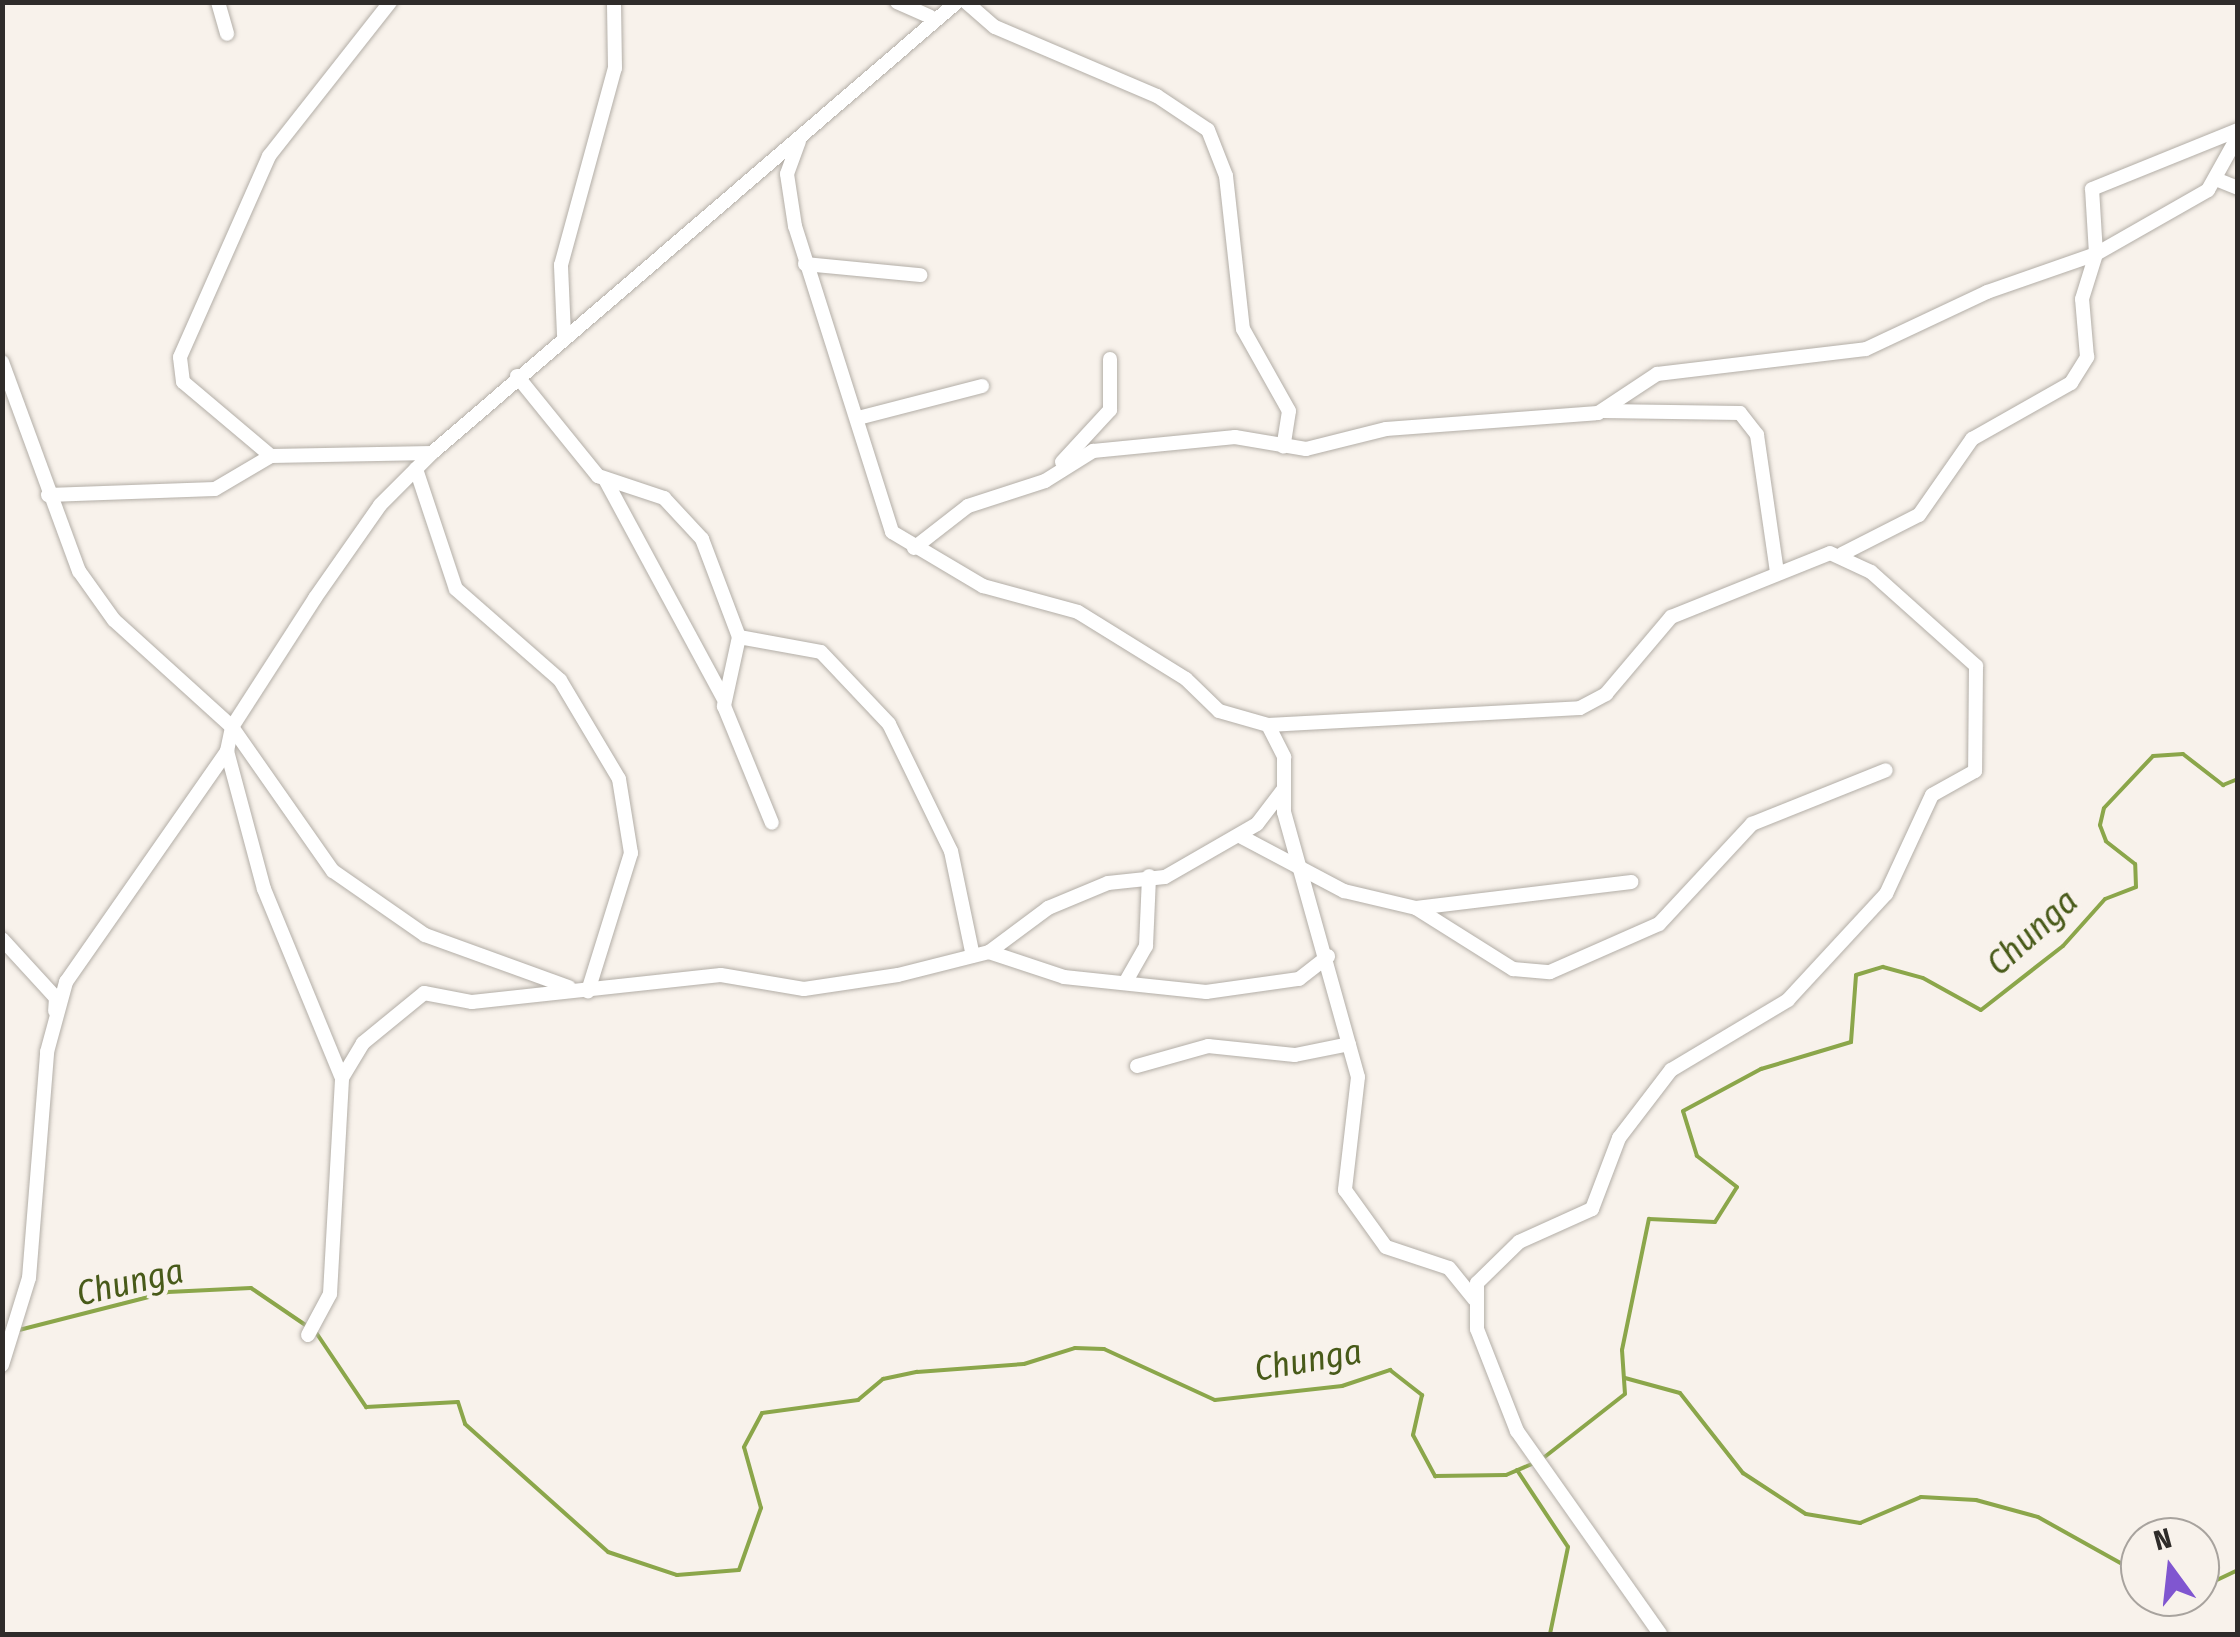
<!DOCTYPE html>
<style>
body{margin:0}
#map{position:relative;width:2240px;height:1637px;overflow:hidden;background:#f8f2eb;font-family:"Fira Sans Condensed",sans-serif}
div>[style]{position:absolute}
.stream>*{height:4px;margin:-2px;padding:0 2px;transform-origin:2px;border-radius:2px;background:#8ba64a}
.roads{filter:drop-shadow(0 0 2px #b3aea7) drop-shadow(0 0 2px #b3aea7)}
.street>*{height:14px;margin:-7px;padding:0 7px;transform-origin:7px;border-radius:7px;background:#fff}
span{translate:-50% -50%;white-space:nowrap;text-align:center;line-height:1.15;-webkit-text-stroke:9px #f8f2eb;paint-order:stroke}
.water-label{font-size:35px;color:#485a19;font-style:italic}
.frame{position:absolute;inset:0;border:5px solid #2f2c2a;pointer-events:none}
.north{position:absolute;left:2120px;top:1517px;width:100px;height:100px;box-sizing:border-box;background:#f8f2eb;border:2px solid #a8a39e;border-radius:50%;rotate:345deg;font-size:28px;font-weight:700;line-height:40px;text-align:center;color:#2f2c2a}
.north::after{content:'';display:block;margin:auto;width:35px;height:45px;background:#8056d0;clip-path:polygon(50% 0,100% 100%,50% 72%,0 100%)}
</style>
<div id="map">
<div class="stream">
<i style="left:19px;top:1330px;width:154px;rotate:-14.3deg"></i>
<i style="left:168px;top:1292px;width:83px;rotate:-2.8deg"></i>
<i style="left:251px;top:1288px;width:68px;rotate:34.2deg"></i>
<i style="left:315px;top:1331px;width:92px;rotate:56.1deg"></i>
<i style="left:366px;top:1407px;width:92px;rotate:-3.1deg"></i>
<i style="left:458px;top:1402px;width:23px;rotate:72deg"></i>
<i style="left:465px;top:1424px;width:192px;rotate:41.8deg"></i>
<i style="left:608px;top:1552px;width:73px;rotate:18.4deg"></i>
<i style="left:677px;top:1575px;width:62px;rotate:-4.6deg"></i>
<i style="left:739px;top:1570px;width:66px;rotate:-70.5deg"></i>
<i style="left:761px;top:1508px;width:63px;rotate:-105.6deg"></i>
<i style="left:744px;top:1447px;width:38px;rotate:-62deg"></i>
<i style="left:762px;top:1413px;width:97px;rotate:-7.7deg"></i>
<i style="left:858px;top:1400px;width:33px;rotate:-40deg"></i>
<i style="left:883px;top:1379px;width:35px;rotate:-12deg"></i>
<i style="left:917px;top:1372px;width:107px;rotate:-4.3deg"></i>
<i style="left:1024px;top:1364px;width:53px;rotate:-17.4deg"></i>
<i style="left:1075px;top:1348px;width:29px;rotate:2deg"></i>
<i style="left:1104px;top:1349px;width:122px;rotate:24.7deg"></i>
<i style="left:1215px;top:1400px;width:128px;rotate:-6.3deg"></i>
<i style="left:1342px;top:1386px;width:51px;rotate:-18.4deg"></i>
<i style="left:1390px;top:1370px;width:41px;rotate:38deg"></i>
<i style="left:1422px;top:1395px;width:41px;rotate:102.7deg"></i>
<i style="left:1413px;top:1435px;width:47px;rotate:61.8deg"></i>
<i style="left:1435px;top:1476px;width:71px;rotate:-0.8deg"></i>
<i style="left:1506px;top:1475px;width:30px;rotate:-23deg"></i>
<i style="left:1625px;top:1378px;width:57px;rotate:15.3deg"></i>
<i style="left:1680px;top:1393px;width:102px;rotate:51.8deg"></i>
<i style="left:1743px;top:1473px;width:75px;rotate:33.1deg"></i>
<i style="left:1806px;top:1514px;width:55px;rotate:9.5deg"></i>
<i style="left:1860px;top:1523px;width:66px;rotate:-23.1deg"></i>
<i style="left:1921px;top:1497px;width:55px;rotate:3.1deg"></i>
<i style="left:1976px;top:1500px;width:64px;rotate:15.3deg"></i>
<i style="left:2038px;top:1517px;width:117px;rotate:29.2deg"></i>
<i style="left:1542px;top:1459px;width:105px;rotate:-38.1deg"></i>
<i style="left:1625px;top:1394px;width:44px;rotate:-93.9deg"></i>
<i style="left:1622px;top:1350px;width:134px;rotate:-78.4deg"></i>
<i style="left:1649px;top:1219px;width:66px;rotate:2.6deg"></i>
<i style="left:1715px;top:1222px;width:41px;rotate:-57.8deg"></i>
<i style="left:1737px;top:1187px;width:51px;rotate:-142.2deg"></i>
<i style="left:1697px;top:1156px;width:47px;rotate:-107.3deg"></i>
<i style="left:1683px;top:1111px;width:89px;rotate:-28.3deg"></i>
<i style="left:1761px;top:1069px;width:94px;rotate:-16.7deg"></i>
<i style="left:1851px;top:1042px;width:67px;rotate:-85.7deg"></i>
<i style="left:1856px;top:975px;width:28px;rotate:-17deg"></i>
<i style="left:1883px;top:967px;width:41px;rotate:15.4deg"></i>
<i style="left:1923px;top:978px;width:66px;rotate:28.9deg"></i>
<i style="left:1981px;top:1010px;width:104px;rotate:-38deg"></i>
<i style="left:2063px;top:946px;width:63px;rotate:-48.2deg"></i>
<i style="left:2105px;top:899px;width:33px;rotate:-21deg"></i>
<i style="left:2136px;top:887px;width:23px;rotate:-92deg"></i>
<i style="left:2135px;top:864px;width:37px;rotate:-142deg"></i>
<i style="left:2106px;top:841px;width:17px;rotate:-111deg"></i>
<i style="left:2100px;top:825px;width:17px;rotate:-77deg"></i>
<i style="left:2104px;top:808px;width:71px;rotate:-46.7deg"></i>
<i style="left:2153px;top:756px;width:30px;rotate:-4deg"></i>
<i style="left:2183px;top:754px;width:51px;rotate:37.8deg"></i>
<i style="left:2223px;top:785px;width:16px;rotate:-22deg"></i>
<i style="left:1517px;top:1470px;width:92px;rotate:56.5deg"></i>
<i style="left:1568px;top:1547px;width:89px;rotate:101.7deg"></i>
<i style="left:2200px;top:1588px;width:42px;rotate:-25.3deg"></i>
</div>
<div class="roads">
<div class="street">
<i style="left:218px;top:2px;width:33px;rotate:74deg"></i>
<i style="left:897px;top:2px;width:36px;rotate:24deg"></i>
<i style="left:966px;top:2px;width:38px;rotate:41deg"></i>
<i style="left:995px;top:27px;width:176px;rotate:23.1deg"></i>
<i style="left:1157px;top:96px;width:61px;rotate:33.7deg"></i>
<i style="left:1208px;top:130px;width:49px;rotate:68.6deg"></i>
<i style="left:1226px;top:176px;width:154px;rotate:83.7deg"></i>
<i style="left:1243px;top:329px;width:94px;rotate:60.7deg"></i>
<i style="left:1289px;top:411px;width:36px;rotate:99deg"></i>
<i style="left:799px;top:141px;width:35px;rotate:110deg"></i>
<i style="left:787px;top:174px;width:53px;rotate:81.3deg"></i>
<i style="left:795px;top:226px;width:321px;rotate:72.4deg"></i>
<i style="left:892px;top:532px;width:106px;rotate:30.7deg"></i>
<i style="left:983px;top:586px;width:98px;rotate:15.3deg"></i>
<i style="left:1078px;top:612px;width:127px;rotate:31.8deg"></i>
<i style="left:1186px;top:679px;width:46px;rotate:44.1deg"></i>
<i style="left:1219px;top:711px;width:51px;rotate:15.9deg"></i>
<i style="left:1268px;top:725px;width:36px;rotate:63deg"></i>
<i style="left:1284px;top:757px;width:55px;rotate:90deg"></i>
<i style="left:1284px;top:812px;width:275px;rotate:74.4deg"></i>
<i style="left:1358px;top:1077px;width:114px;rotate:96.6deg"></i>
<i style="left:1345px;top:1190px;width:70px;rotate:54.3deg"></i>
<i style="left:1386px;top:1247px;width:66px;rotate:18.4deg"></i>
<i style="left:1449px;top:1268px;width:40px;rotate:51deg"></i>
<i style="left:2218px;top:180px;width:22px;rotate:22deg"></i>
<i style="left:805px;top:264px;width:116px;rotate:5.5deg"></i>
<i style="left:564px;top:335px;width:70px;rotate:-92.5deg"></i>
<i style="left:561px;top:265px;width:204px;rotate:-74.7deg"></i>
<i style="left:615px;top:68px;width:66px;rotate:-90.9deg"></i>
<i style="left:2px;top:362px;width:223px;rotate:69.8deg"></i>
<i style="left:79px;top:571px;width:60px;rotate:54.5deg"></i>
<i style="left:114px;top:620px;width:159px;rotate:42.2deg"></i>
<i style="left:232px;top:727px;width:176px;rotate:55deg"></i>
<i style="left:333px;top:871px;width:112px;rotate:34.8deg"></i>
<i style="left:425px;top:935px;width:153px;rotate:19.9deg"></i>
<i style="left:517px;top:376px;width:129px;rotate:51deg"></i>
<i style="left:598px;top:476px;width:70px;rotate:18.4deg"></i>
<i style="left:664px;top:498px;width:56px;rotate:47.2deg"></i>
<i style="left:702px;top:539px;width:105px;rotate:69.3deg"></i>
<i style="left:739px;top:637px;width:71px;rotate:102.3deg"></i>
<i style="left:724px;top:706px;width:126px;rotate:67.7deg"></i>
<i style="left:1603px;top:411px;width:137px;rotate:0.8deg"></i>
<i style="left:1740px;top:413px;width:28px;rotate:52deg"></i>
<i style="left:1757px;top:435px;width:138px;rotate:81.7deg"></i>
<i style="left:862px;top:417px;width:124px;rotate:-14.5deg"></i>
<i style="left:271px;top:456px;width:115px;rotate:-139.9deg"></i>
<i style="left:183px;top:382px;width:25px;rotate:-97deg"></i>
<i style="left:180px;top:357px;width:220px;rotate:-66.1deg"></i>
<i style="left:269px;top:156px;width:196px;rotate:-51.8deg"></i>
<i style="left:1062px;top:462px;width:71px;rotate:-47.3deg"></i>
<i style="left:1110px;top:410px;width:51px;rotate:-90deg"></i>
<i style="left:416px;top:469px;width:126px;rotate:71.6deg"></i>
<i style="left:456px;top:589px;width:138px;rotate:41.2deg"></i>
<i style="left:560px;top:680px;width:115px;rotate:59.2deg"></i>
<i style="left:619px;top:779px;width:75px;rotate:80.8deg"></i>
<i style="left:631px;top:853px;width:145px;rotate:107.3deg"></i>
<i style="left:606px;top:481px;width:248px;rotate:61.6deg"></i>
<i style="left:48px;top:495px;width:167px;rotate:-2.1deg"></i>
<i style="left:215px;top:489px;width:65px;rotate:-30.5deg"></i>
<i style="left:271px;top:456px;width:161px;rotate:-1.1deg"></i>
<i style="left:914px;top:548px;width:68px;rotate:-37.9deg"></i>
<i style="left:968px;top:506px;width:81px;rotate:-18deg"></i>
<i style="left:1045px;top:481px;width:57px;rotate:-32deg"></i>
<i style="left:1093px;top:451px;width:143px;rotate:-5.6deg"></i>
<i style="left:1235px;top:437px;width:72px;rotate:9.6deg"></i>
<i style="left:1306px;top:449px;width:82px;rotate:-14deg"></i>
<i style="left:1386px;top:429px;width:213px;rotate:-4.3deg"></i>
<i style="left:1598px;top:413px;width:71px;rotate:-33.5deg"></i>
<i style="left:1657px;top:374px;width:210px;rotate:-6.8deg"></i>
<i style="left:1866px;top:349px;width:134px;rotate:-25.2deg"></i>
<i style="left:1987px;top:292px;width:115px;rotate:-19.2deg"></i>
<i style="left:2096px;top:254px;width:65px;rotate:-93.5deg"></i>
<i style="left:2092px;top:189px;width:157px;rotate:-22deg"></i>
<i style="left:1842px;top:554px;width:86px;rotate:-26.9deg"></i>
<i style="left:1919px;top:515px;width:93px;rotate:-55.1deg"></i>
<i style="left:1972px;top:439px;width:114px;rotate:-29.5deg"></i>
<i style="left:2071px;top:383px;width:31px;rotate:-58deg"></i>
<i style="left:2087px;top:357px;width:58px;rotate:-94.9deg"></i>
<i style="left:2082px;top:299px;width:47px;rotate:-72.7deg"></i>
<i style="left:2096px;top:254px;width:129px;rotate:-29.7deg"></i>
<i style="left:2208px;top:190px;width:62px;rotate:-60.9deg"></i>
<i style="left:739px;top:637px;width:83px;rotate:10.4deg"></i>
<i style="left:821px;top:652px;width:99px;rotate:46.6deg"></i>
<i style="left:889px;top:724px;width:141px;rotate:64deg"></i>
<i style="left:951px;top:851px;width:107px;rotate:78.2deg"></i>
<i style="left:1268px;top:725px;width:312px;rotate:-3.1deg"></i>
<i style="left:1580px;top:708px;width:30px;rotate:-28deg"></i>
<i style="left:1606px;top:694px;width:101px;rotate:-49.8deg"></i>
<i style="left:1671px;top:617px;width:171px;rotate:-21.9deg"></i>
<i style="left:1830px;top:553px;width:45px;rotate:24.9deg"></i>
<i style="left:1871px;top:572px;width:141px;rotate:41.8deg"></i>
<i style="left:1976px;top:666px;width:105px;rotate:90.5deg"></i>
<i style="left:1975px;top:771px;width:49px;rotate:150.8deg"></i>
<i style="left:1932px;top:795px;width:109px;rotate:114.9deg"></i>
<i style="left:1886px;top:894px;width:144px;rotate:132.8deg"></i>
<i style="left:1788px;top:1000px;width:136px;rotate:149.1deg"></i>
<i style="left:1671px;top:1070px;width:86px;rotate:127.4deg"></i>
<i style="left:1619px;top:1138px;width:76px;rotate:110.8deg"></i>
<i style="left:1592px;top:1209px;width:80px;rotate:155.7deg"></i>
<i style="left:1519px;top:1242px;width:59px;rotate:135.7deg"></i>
<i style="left:1477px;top:1283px;width:46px;rotate:90deg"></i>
<i style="left:1477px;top:1329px;width:110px;rotate:68.6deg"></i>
<i style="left:1517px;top:1431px;width:248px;rotate:54.8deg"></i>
<i style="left:227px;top:751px;width:143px;rotate:75deg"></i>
<i style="left:264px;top:889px;width:204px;rotate:67.6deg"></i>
<i style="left:1240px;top:836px;width:118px;rotate:27.9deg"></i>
<i style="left:1344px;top:891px;width:74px;rotate:13.3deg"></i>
<i style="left:1416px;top:908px;width:217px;rotate:-6.9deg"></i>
<i style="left:1416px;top:908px;width:115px;rotate:32.2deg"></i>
<i style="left:1513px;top:969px;width:37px;rotate:5deg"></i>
<i style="left:1550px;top:972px;width:119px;rotate:-23.8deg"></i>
<i style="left:1659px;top:924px;width:137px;rotate:-47.1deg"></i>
<i style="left:1752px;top:824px;width:144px;rotate:-21.9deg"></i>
<i style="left:2px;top:939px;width:80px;rotate:47.5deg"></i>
<i style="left:56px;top:998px;width:13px;rotate:94deg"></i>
<i style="left:989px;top:952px;width:79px;rotate:18.4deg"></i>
<i style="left:1064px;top:977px;width:143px;rotate:6deg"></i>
<i style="left:1206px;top:992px;width:94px;rotate:-8deg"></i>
<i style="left:1299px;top:979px;width:37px;rotate:-38deg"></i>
<i style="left:1125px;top:983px;width:43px;rotate:-60.4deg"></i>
<i style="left:1146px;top:946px;width:70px;rotate:-87.5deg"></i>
<i style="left:1137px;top:1066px;width:74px;rotate:-15.7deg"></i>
<i style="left:1208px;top:1046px;width:87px;rotate:5.9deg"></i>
<i style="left:1295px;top:1055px;width:55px;rotate:-11.5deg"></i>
<i style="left:308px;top:1335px;width:47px;rotate:-61.8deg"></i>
<i style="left:330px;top:1294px;width:216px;rotate:-86.8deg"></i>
<i style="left:342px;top:1078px;width:41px;rotate:-59deg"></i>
<i style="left:363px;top:1043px;width:79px;rotate:-39.3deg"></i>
<i style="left:424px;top:993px;width:49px;rotate:10.6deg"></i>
<i style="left:472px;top:1002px;width:250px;rotate:-6.2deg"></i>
<i style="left:721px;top:975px;width:84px;rotate:9.6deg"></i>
<i style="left:804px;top:989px;width:95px;rotate:-8.5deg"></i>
<i style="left:898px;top:975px;width:94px;rotate:-14.2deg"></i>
<i style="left:989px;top:952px;width:74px;rotate:-36.7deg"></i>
<i style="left:1048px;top:908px;width:65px;rotate:-22.6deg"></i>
<i style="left:1108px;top:883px;width:57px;rotate:-6deg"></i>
<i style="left:1165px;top:877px;width:106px;rotate:-29.9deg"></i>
<i style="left:1257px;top:824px;width:43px;rotate:-52.6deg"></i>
<i style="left:2px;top:1365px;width:91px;rotate:-72.8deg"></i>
<i style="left:29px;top:1278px;width:227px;rotate:-85.4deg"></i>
<i style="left:47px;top:1052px;width:73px;rotate:-74.8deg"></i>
<i style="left:66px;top:982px;width:282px;rotate:-55.1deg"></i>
<i style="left:227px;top:751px;width:25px;rotate:-78deg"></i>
<i style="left:232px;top:727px;width:153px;rotate:-57.2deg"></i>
<i style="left:315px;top:598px;width:113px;rotate:-55deg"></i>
<i style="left:380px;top:505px;width:74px;rotate:-45deg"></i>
<i style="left:432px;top:453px;width:692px;rotate:-40.66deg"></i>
</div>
</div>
<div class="water-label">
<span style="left:2032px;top:932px;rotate:-42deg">Chunga</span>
<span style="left:130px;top:1282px;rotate:-13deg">Chunga</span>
<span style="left:1308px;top:1360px;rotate:-10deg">Chunga</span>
</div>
<div class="frame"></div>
<div class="north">N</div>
</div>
